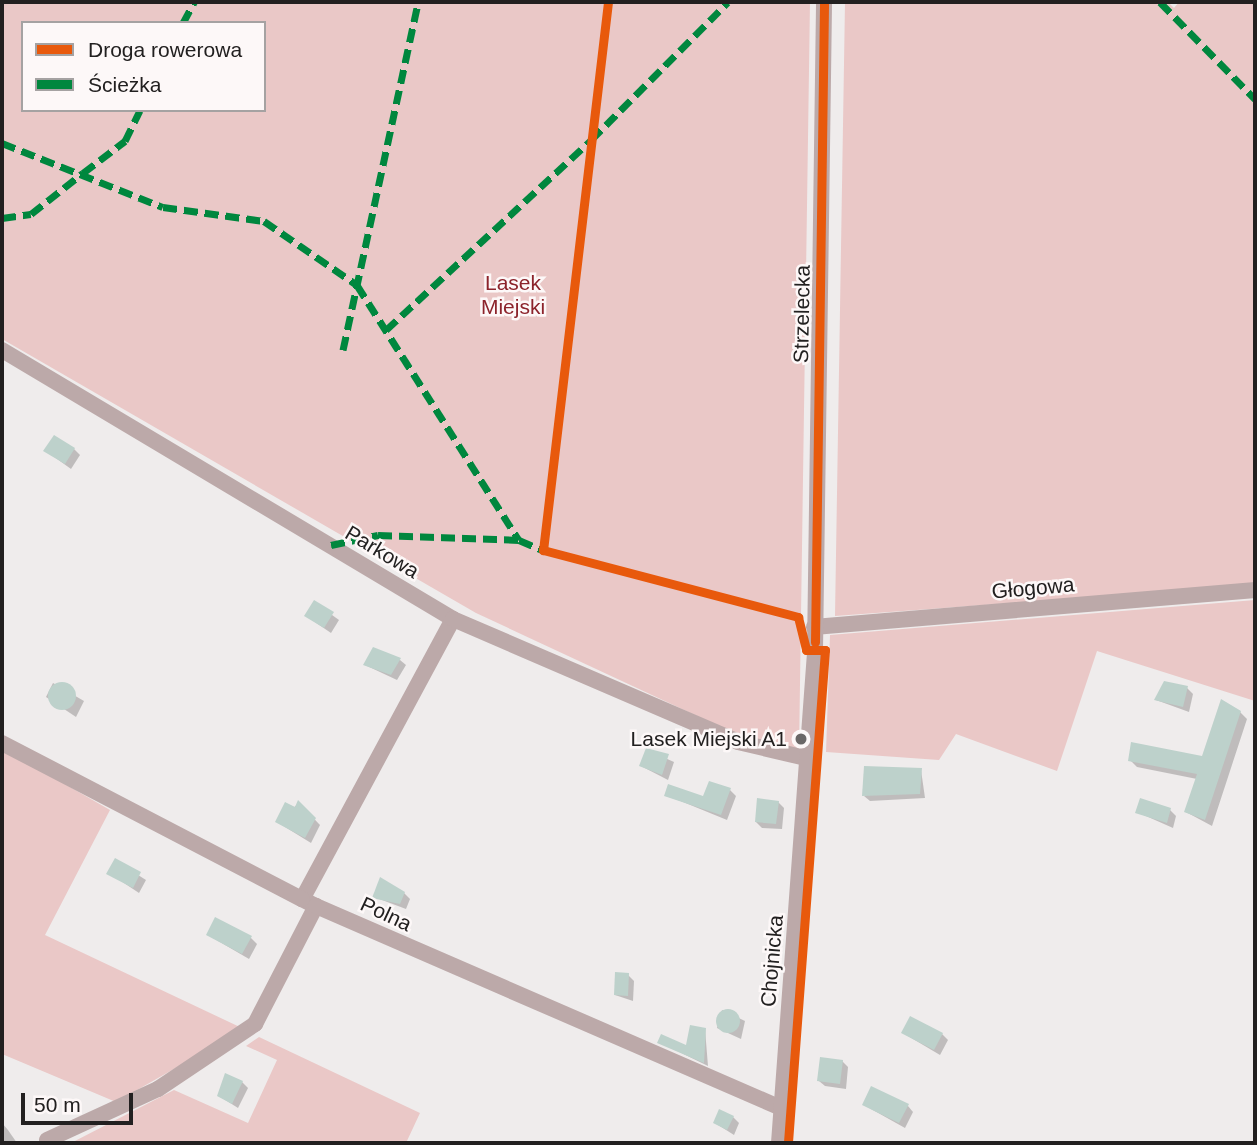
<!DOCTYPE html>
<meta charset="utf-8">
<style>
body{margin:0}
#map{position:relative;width:1257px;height:1145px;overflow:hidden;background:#efecec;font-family:Arial,sans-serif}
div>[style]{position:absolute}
.green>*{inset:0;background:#eac8c7}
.shadow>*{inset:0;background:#0003}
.building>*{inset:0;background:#bdd1cb}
.round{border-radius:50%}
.minor>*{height:16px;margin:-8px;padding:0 8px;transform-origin:8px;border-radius:8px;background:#bca9a9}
.quiet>*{height:7px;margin-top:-3.5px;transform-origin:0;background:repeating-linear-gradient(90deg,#00873e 0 14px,transparent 0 21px)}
.cycleway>*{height:9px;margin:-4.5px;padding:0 4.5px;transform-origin:4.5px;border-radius:4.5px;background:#e8590c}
.dots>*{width:19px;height:19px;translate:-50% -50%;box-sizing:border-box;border:4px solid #fdf8f8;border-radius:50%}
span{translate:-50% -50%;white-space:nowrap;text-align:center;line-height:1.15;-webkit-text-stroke:5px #fdf8f8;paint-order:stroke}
.park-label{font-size:21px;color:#8c232b}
.street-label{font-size:21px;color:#222020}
.poi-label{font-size:21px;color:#222020}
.right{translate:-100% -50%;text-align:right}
.frame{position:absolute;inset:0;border:4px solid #222020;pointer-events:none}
.legend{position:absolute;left:21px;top:21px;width:245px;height:91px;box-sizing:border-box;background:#fdf8f8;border:2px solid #a5a2a2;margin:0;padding:9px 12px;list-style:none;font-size:21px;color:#222020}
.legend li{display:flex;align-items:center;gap:14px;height:35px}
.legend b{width:35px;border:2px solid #a5a2a2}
.scale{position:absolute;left:21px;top:1093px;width:112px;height:32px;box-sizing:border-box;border:4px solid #222020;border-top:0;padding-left:9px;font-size:21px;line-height:24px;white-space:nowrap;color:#222020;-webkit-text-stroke:5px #fdf8f8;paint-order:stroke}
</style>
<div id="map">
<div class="green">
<i style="clip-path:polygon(evenodd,2px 2px,810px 2px,799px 752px,740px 736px,476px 613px,2px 339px,2px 2px,23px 23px,264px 23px,264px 110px,23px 110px,23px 23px)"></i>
<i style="clip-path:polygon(845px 2px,1168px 2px,1174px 8px,1179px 2px,1255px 2px,1255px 585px,835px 616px)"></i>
<i style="clip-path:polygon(1255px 600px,1255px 701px,1097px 651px,1057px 771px,956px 734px,939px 760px,826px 752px,830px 635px)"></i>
<i style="clip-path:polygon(2px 748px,110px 810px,45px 935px,244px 1029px,116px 1102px,2px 1054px)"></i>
<i style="clip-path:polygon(259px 1037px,420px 1113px,406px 1143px,71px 1143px,174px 1090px,248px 1123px,277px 1060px,246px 1046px)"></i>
</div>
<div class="shadow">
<i style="clip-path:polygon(74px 449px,80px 455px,71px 469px,46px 451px)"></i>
<i style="clip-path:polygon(314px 602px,339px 620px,331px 633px,306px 616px)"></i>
<i style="clip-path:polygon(400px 660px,406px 665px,397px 680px,365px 665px)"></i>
<i style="clip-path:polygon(53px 683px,84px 701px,76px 717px,46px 697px)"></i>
<i style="clip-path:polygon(1187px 688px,1193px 694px,1189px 712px,1156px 700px)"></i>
<i style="clip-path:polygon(1240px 712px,1247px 719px,1212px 826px,1186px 812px,1197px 779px,1137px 767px,1130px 760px,1204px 758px)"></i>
<i style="clip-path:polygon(647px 750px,674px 762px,668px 780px,641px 766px)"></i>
<i style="clip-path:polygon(921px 770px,925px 798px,870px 801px,864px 796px)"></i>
<i style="clip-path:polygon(730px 790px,736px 796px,727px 820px,666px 795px,704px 799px)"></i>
<i style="clip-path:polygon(778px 802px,784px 808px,782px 829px,762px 828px,756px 822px)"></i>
<i style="clip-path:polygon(299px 803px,320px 825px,311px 843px,277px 822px)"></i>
<i style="clip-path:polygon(1170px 810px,1176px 816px,1173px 828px,1137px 812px)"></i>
<i style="clip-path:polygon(116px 861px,146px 880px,139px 893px,109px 873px)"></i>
<i style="clip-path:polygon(404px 893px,410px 899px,406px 909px,374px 897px)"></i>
<i style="clip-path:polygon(208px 935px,251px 938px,257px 944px,249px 959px)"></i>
<i style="clip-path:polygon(628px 975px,634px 981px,633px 1001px,615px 995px)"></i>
<i style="clip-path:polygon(722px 1010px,745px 1021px,741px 1039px,717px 1028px)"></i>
<i style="clip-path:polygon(705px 1029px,708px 1066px,659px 1042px,687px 1047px)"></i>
<i style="clip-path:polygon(903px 1033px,942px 1034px,948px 1040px,940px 1055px)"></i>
<i style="clip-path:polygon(842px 1061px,848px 1067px,846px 1089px,825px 1086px,819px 1081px)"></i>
<i style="clip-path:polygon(242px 1082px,248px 1088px,238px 1108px,219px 1096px)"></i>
<i style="clip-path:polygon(864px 1105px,908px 1106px,913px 1112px,905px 1128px)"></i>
<i style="clip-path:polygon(733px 1117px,739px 1123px,734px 1135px,715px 1123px)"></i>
<i style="clip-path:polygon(2px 1123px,8px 1130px,17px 1143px,2px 1143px)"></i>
</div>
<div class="building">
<i style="clip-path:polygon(54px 435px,75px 448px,65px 464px,43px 451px)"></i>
<i style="clip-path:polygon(314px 600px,334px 612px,324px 628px,304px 616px)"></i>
<i style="clip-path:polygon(373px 647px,401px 658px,391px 675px,363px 665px)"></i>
<i style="clip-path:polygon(1164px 681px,1188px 686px,1183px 707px,1154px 700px)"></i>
<i class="round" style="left:48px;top:682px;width:28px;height:28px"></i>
<i style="clip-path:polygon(1221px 699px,1241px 711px,1205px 820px,1184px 812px,1197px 774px,1128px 761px,1131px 742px,1202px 756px)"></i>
<i style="clip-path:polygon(646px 748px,669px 754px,662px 775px,639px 766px)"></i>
<i style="clip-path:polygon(864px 766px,922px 768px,920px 794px,862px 796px)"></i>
<i style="clip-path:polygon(709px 781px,731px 788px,721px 815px,664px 796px,668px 784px,703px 796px)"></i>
<i style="clip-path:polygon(757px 798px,779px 801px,776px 824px,755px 822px)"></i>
<i style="clip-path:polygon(1140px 798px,1171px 808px,1167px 823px,1135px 813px)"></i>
<i style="clip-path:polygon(298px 800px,316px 818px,305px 838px,275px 822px,285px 802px,295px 807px)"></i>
<i style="clip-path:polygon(115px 858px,141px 872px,133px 888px,106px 874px)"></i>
<i style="clip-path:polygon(380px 877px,405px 892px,400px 904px,372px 898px)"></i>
<i style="clip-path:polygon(215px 917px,252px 936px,242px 954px,206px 935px)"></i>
<i style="clip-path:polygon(615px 972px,629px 973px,628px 996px,614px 995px)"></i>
<i class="round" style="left:716px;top:1009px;width:24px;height:24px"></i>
<i style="clip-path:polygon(910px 1016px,943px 1033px,934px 1050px,901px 1033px)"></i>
<i style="clip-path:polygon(690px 1025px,706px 1028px,704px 1063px,657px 1043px,661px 1034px,686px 1045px)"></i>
<i style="clip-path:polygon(820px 1057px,843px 1060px,840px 1084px,817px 1081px)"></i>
<i style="clip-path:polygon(225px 1073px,243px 1081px,232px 1104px,217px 1096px)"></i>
<i style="clip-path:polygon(871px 1086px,909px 1104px,899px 1123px,862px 1105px)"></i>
<i style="clip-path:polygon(719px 1109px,734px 1116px,727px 1130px,713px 1123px)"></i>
</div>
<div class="minor">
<i style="left:2px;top:350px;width:525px;rotate:30.81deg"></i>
<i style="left:453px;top:619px;width:318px;rotate:118.3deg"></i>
<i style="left:302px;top:899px;width:16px;rotate:27deg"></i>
<i style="left:453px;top:619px;width:310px;rotate:23.3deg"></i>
<i style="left:738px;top:742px;width:74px;rotate:13.3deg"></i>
<i style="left:814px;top:627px;width:443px;rotate:-4.8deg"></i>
<i style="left:2px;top:743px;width:338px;rotate:27.5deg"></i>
<i style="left:47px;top:1140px;width:122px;rotate:-24.7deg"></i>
<i style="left:158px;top:1089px;width:117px;rotate:-33.8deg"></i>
<i style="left:255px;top:1024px;width:133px;rotate:-62.7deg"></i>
<i style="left:316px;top:906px;width:507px;rotate:23.48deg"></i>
<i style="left:779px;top:1143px;width:494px;rotate:-85.8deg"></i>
<i style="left:815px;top:650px;width:648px;rotate:-89.2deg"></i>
</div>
<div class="quiet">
<i style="left:1160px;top:2px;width:136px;rotate:45.6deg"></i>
<i style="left:183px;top:23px;width:24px;rotate:-62deg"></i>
<i style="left:2px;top:143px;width:173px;rotate:21.7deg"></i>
<i style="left:163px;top:207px;width:102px;rotate:7.9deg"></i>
<i style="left:264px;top:221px;width:113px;rotate:34.5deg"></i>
<i style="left:357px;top:285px;width:302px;rotate:57.6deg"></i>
<i style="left:2px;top:218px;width:29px;rotate:-8deg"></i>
<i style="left:31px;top:214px;width:66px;rotate:-38.3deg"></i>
<i style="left:83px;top:173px;width:53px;rotate:-37.3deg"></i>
<i style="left:125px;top:141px;width:34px;rotate:-64deg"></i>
<i style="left:386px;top:330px;width:280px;rotate:-42.8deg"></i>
<i style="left:591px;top:140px;width:194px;rotate:-45.2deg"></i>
<i style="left:343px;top:350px;width:356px;rotate:-77.8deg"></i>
<i style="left:331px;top:545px;width:48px;rotate:-12deg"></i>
<i style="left:378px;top:535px;width:141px;rotate:2deg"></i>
<i style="left:519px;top:540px;width:26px;rotate:23deg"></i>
</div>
<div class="cycleway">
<i style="left:608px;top:2px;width:552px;rotate:96.76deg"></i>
<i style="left:543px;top:550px;width:264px;rotate:14.7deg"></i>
<i style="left:798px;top:617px;width:34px;rotate:76deg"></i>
<i style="left:806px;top:650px;width:19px"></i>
<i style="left:825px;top:650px;width:494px;rotate:94.3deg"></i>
<i style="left:815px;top:642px;width:640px;rotate:-89.19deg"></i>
</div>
<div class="dots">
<i style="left:801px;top:739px;background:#6a6767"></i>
</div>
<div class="park-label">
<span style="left:513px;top:295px">Lasek<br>Miejski</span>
</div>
<div class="street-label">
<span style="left:802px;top:314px;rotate:-89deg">Strzelecka</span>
<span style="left:382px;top:552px;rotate:31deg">Parkowa</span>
<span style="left:1033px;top:588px;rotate:-5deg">Głogowa</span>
<span style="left:386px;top:914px;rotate:25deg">Polna</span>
<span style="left:772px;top:961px;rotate:-85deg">Chojnicka</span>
</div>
<div class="poi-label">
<span class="right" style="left:787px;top:739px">Lasek Miejski A1</span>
</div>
<div class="frame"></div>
<ul class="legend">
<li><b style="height:9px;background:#e8590c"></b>Droga rowerowa</li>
<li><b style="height:9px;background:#00873e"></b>Ścieżka</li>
</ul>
<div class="scale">50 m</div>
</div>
